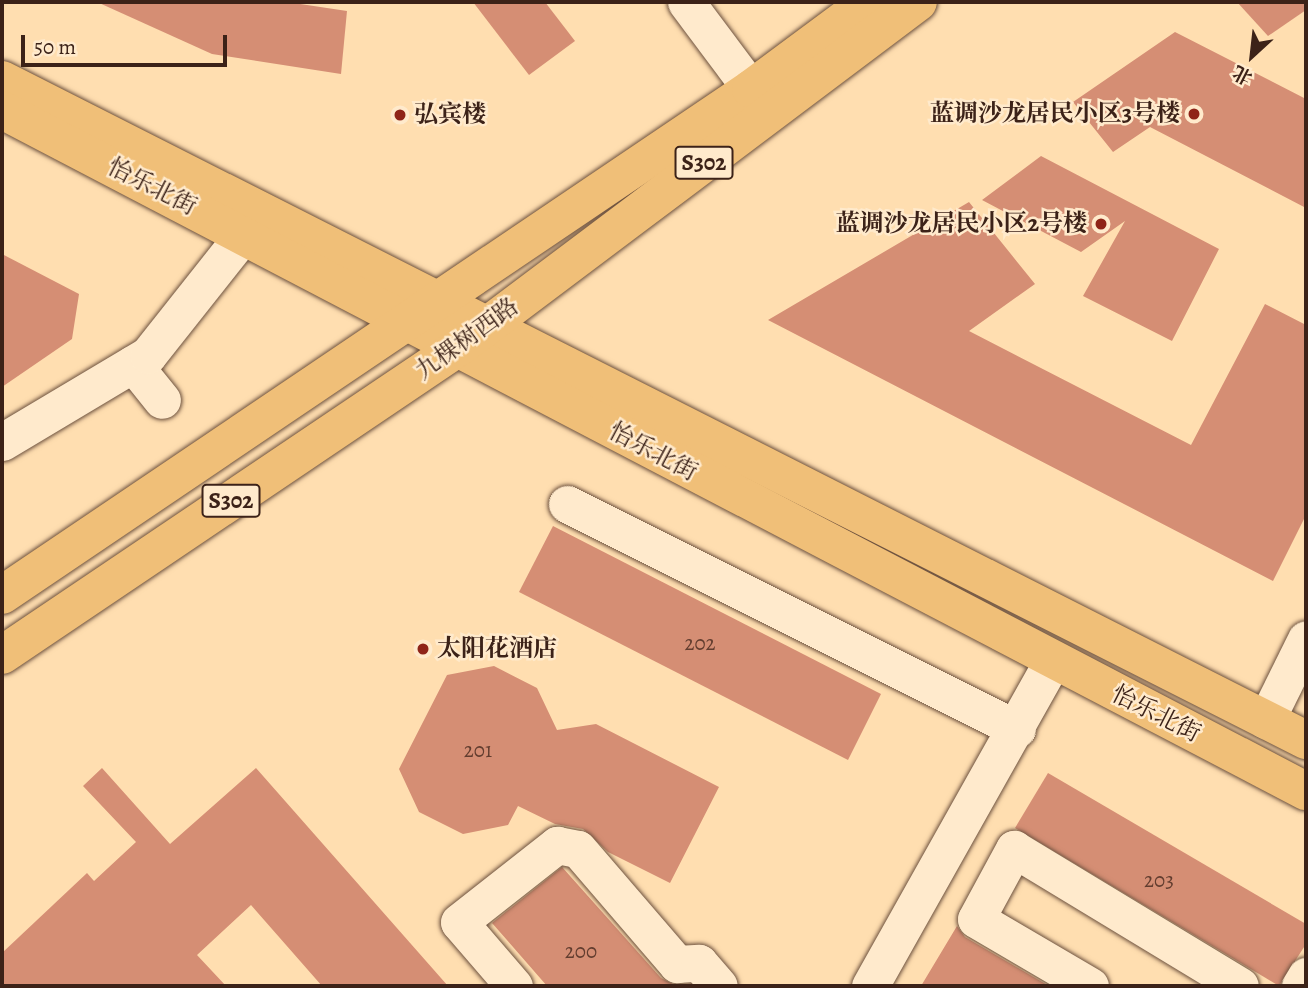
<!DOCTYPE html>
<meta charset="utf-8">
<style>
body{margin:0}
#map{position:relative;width:1308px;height:988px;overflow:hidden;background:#ffdeb0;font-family:Alegreya,"Noto Serif SC",serif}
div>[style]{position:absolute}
.building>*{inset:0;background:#d58e74}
.roads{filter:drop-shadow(0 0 2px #6d513e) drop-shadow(0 0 2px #6d513e)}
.minor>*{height:37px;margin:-18.5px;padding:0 18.5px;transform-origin:18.5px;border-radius:18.5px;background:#ffeacc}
.major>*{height:38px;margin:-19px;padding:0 19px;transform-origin:19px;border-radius:19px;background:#f0bf78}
.dots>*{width:19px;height:19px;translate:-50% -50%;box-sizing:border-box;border:4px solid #ffeacc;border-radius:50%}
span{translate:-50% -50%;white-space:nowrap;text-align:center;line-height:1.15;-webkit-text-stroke:5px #ffeacc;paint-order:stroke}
.number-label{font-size:21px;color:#623d2f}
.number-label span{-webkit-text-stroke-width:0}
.shield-label span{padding:2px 5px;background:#ffeacc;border:2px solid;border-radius:5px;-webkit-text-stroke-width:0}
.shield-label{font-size:23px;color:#3c2218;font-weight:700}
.poi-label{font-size:24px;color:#3c2218;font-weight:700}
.right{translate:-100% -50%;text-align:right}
.left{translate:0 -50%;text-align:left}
.street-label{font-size:24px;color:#3c2218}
.frame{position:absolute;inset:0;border:4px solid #3c2218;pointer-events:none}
.north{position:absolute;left:1217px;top:21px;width:70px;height:70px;-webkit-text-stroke:5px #ffeacc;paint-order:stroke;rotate:207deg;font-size:19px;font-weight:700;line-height:28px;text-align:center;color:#3c2218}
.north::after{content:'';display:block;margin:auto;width:24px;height:32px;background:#3c2218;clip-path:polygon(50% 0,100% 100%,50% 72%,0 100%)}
.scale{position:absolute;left:21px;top:35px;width:206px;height:32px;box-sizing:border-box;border:4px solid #3c2218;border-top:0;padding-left:9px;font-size:21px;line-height:24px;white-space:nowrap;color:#3c2218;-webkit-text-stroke:5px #ffeacc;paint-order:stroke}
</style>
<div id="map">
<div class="building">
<i style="clip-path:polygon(97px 2px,287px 2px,347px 11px,341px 74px,212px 54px)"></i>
<i style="clip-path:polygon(473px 2px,545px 2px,575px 41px,529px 75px)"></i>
<i style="clip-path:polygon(1237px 2px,1306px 2px,1306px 10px,1268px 36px)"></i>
<i style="clip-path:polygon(1175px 32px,1306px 99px,1306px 208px,1150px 127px,1113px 152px,1073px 102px)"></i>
<i style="clip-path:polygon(1041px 156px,1219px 249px,1172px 341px,1083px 296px,1125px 221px,1081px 252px,982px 200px)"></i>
<i style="clip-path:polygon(969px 202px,1035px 284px,969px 331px,1191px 445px,1265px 304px,1306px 325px,1306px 515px,1273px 581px,768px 320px)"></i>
<i style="clip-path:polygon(2px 254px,79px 294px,72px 339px,2px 387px)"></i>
<i style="clip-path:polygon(553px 526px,881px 694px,848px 760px,519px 592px)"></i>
<i style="clip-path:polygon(494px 666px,537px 688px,557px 730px,596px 724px,719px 787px,670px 883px,608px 852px,583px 829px,555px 824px,518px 806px,508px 825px,463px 834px,419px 812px,399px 769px,447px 675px)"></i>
<i style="clip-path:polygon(102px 768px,170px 844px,256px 768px,448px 986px,322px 986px,251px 905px,197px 955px,226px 986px,2px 986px,2px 953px,87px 873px,94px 881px,136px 842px,83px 786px)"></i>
<i style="clip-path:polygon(1048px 773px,1306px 924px,1306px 944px,1279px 986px,1015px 828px)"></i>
<i style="clip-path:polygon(562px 867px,661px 978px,677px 986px,547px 986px,492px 923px)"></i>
<i style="clip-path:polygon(957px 926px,965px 937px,1049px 986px,921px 986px)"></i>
</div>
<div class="roads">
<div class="minor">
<i style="left:686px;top:2px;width:109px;rotate:53.2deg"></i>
<i style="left:133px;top:364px;width:46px;rotate:51.1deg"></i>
<i style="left:2px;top:442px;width:170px;rotate:-30.8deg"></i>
<i style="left:148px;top:355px;width:154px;rotate:-51.6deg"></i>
<i style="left:567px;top:504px;width:503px;rotate:26.57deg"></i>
<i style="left:1266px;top:720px;width:90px;rotate:-63.7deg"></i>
<i style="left:514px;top:986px;width:84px;rotate:-130.7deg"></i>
<i style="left:459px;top:922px;width:125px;rotate:-38.2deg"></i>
<i style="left:557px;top:845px;width:21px;rotate:11deg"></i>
<i style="left:578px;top:849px;width:152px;rotate:49.3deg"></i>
<i style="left:677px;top:964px;width:22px;rotate:-3deg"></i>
<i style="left:699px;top:963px;width:30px;rotate:49deg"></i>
<i style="left:870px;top:986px;width:372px;rotate:-60.7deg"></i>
<i style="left:1090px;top:986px;width:132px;rotate:-149.6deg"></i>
<i style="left:976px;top:919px;width:80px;rotate:-61.5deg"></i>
<i style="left:1014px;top:849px;width:264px;rotate:31.2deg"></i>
<i style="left:1300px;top:986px;width:12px;rotate:-59deg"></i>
</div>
<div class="major">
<i style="left:2px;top:80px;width:1462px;rotate:26.85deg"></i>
<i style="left:2px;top:110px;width:1471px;rotate:27.58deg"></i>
<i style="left:2px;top:595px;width:904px;rotate:-34.04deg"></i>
<i style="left:751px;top:89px;width:146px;rotate:-36.6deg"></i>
<i style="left:2px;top:655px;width:551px;rotate:-33.98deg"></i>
<i style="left:459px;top:347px;width:574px;rotate:-36.93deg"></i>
</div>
</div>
<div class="dots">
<i style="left:1194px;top:114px;background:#8f2418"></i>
<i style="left:400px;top:115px;background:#8f2418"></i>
<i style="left:1101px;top:224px;background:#8f2418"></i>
<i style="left:423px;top:649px;background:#8f2418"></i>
</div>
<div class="number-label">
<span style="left:700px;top:643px">202</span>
<span style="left:478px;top:750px">201</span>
<span style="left:1159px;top:880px">203</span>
<span style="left:581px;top:951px">200</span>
</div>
<div class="shield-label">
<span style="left:704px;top:163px">S302</span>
<span style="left:231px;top:501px">S302</span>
</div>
<div class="poi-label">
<span class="right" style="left:1180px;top:114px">蓝调沙龙居民小区3号楼</span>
<span class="left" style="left:414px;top:115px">弘宾楼</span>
<span class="right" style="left:1087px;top:224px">蓝调沙龙居民小区2号楼</span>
<span class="left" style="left:437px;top:649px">太阳花酒店</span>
</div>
<div class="street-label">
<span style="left:152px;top:187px;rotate:27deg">怡乐北街</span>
<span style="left:467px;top:339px;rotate:-36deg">九棵树西路</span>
<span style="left:653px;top:452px;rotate:28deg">怡乐北街</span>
<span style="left:1156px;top:714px;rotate:27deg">怡乐北街</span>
</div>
<div class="frame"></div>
<div class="north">北</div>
<div class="scale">50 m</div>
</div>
